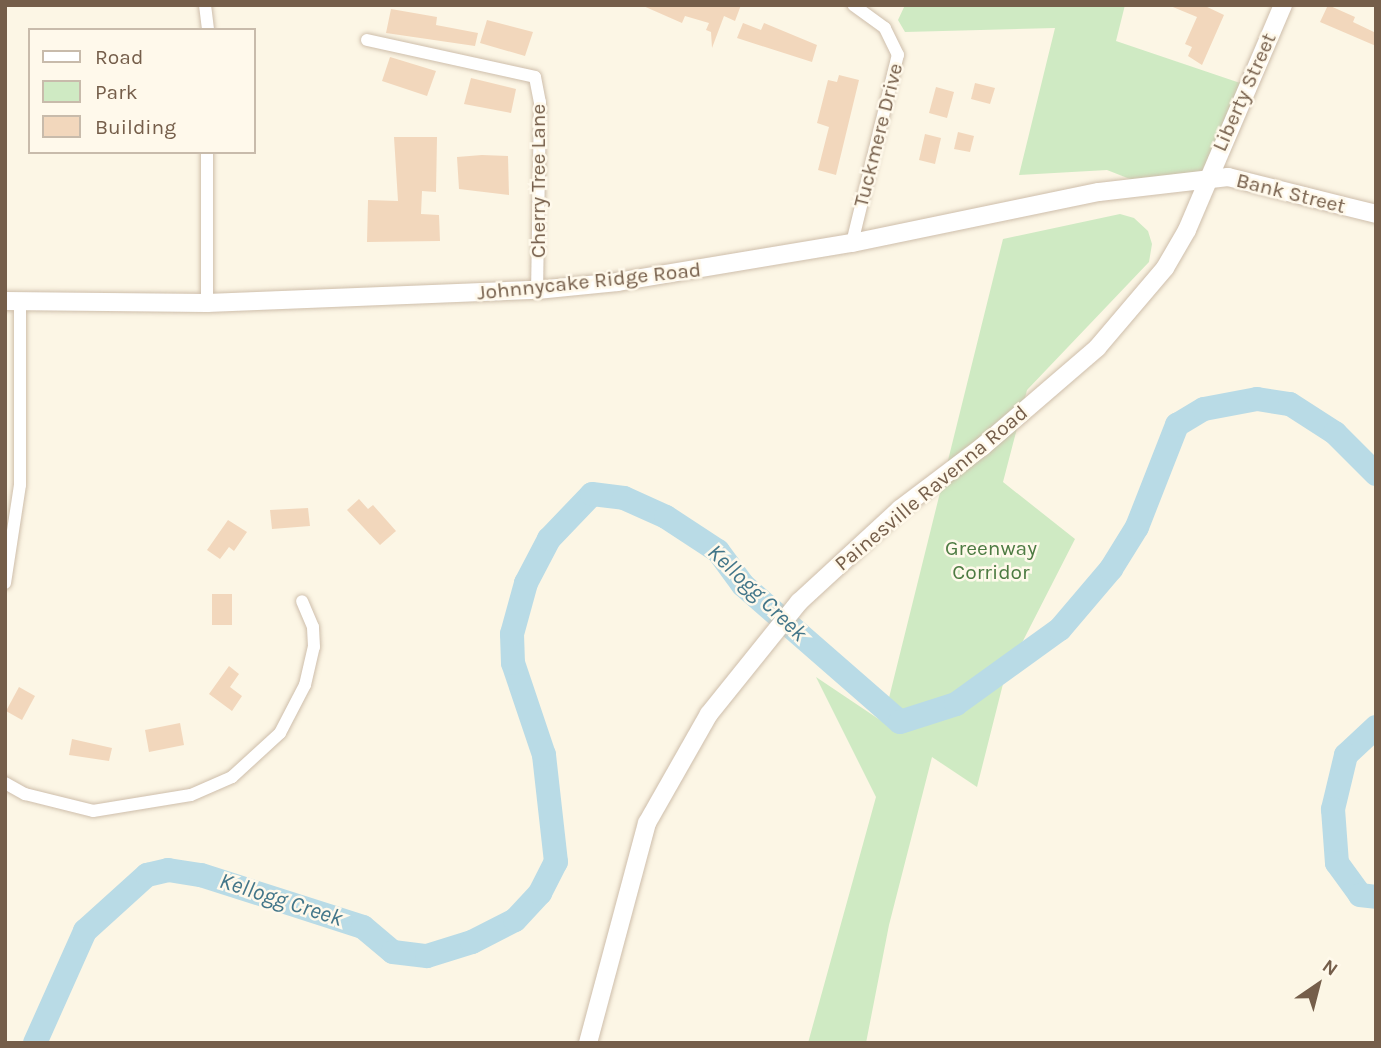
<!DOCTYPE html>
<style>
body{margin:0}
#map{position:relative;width:1381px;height:1048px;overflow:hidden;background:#fcf6e5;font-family:Karla,sans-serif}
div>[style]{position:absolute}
.green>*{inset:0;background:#cfeac3}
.river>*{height:24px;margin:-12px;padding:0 12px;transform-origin:12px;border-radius:12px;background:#b9dbe6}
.building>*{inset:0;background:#f2d7bc}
.roads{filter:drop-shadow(0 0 2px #cebeab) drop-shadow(0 0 2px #cebeab)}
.street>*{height:12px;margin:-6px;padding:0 6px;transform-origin:6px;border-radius:6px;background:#fff}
.secondary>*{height:18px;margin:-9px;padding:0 9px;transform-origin:9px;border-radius:9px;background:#fff}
span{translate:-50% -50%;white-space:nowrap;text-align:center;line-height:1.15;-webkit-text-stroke:5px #fff9eb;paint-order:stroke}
.street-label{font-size:21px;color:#755e4a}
.park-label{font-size:21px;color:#4d7b42}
.water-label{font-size:23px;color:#437689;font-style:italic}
.frame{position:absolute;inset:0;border:7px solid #755e4a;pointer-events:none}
.legend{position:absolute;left:28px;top:28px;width:228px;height:126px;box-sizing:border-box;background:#fff9eb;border:2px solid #c8bbab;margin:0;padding:9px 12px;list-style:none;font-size:21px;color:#755e4a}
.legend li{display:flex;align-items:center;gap:14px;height:35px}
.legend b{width:35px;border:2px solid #c8bbab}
.north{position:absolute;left:1283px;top:950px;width:70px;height:70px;-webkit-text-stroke:5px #fff9eb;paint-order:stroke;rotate:35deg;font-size:19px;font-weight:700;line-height:28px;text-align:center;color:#755e4a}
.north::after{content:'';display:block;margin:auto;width:24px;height:32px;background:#755e4a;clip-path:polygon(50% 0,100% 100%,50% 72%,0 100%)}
</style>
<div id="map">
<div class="green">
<i style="clip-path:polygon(905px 5px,1125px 5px,1116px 41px,1246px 85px,1203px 175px,1158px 190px,1107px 170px,1019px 175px,1055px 28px,905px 32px,898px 20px)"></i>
<i style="clip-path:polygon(1120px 214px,1134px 218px,1148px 231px,1152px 244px,1149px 262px,1027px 390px,1003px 482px,1075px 539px,1005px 676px,977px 787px,932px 757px,889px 925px,866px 1043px,808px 1043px,876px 797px,816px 677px,883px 722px,1003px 239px)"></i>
</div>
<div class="river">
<i style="left:1376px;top:727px;width:41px;rotate:137deg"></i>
<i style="left:1346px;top:755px;width:56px;rotate:103.5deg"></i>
<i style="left:1333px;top:809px;width:54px;rotate:85.8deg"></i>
<i style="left:1337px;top:863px;width:39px;rotate:54deg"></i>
<i style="left:1360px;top:895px;width:16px;rotate:7deg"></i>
<i style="left:35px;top:1043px;width:123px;rotate:-65.9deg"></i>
<i style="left:85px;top:931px;width:84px;rotate:-42.1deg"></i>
<i style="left:147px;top:875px;width:22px;rotate:-13deg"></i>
<i style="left:168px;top:870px;width:33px;rotate:9deg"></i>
<i style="left:201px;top:875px;width:170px;rotate:17.8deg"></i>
<i style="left:363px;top:927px;width:39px;rotate:40deg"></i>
<i style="left:393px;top:952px;width:34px;rotate:7deg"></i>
<i style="left:427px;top:956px;width:47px;rotate:-17.3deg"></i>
<i style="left:472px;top:942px;width:48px;rotate:-27.1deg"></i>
<i style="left:515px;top:920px;width:37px;rotate:-47deg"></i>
<i style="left:540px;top:893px;width:35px;rotate:-63deg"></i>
<i style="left:556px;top:862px;width:108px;rotate:-96.4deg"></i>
<i style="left:544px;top:755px;width:97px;rotate:-108.6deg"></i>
<i style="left:513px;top:663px;width:29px;rotate:-92deg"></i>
<i style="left:512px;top:634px;width:53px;rotate:-74.6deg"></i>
<i style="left:526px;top:583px;width:50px;rotate:-62.4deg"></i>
<i style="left:549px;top:539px;width:62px;rotate:-46.3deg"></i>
<i style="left:592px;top:494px;width:32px;rotate:7deg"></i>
<i style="left:624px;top:498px;width:46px;rotate:24.3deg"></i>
<i style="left:666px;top:517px;width:62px;rotate:33.2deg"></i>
<i style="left:718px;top:551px;width:42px;rotate:53.7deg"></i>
<i style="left:743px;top:585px;width:208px;rotate:41.1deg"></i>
<i style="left:900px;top:722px;width:59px;rotate:-17.8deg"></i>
<i style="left:956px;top:704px;width:128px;rotate:-35.8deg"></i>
<i style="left:1060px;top:629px;width:79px;rotate:-49.6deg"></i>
<i style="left:1111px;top:569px;width:49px;rotate:-58.2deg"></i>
<i style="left:1137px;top:527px;width:110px;rotate:-68.6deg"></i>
<i style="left:1177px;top:425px;width:31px;rotate:-31deg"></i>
<i style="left:1204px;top:409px;width:54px;rotate:-10.7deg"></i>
<i style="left:1257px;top:399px;width:33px;rotate:9deg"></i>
<i style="left:1290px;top:404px;width:54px;rotate:32.8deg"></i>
<i style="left:1335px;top:433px;width:58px;rotate:45deg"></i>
</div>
<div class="building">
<i style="clip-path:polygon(641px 5px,741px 5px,735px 21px,724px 16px,712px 48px,711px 32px,706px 30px,709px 23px,685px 16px,682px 23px)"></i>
<i style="clip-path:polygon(1168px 5px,1203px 5px,1224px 15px,1202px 65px,1188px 56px,1192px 47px,1185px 44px,1197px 17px)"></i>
<i style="clip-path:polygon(1328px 5px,1355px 17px,1353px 22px,1376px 33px,1376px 46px,1320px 22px)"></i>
<i style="clip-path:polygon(391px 9px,437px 17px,436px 25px,478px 33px,475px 46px,386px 33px)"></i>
<i style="clip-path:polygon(487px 20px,533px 32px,525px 56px,480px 43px)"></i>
<i style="clip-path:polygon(743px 23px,761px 30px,764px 23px,817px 45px,812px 62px,737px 38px)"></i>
<i style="clip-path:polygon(390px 57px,436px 71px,427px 96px,382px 81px)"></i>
<i style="clip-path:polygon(839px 75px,859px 80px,836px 175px,818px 170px,829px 127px,817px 123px,828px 80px,837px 82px)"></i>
<i style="clip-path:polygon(471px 78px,516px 89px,511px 113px,464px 104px)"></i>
<i style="clip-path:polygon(975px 83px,995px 88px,990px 104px,971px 99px)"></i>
<i style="clip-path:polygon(936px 87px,954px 92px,947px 118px,929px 113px)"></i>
<i style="clip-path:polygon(958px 132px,974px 136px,970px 152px,954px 149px)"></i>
<i style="clip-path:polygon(925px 134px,941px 138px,935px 164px,919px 160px)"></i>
<i style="clip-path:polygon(394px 137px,437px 137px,436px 192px,422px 191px,421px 214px,439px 215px,440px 241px,367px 242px,368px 200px,398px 201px)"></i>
<i style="clip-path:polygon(482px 155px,508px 156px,509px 195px,459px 189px,457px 157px)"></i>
<i style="clip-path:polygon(359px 499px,368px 509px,373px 505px,396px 531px,380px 545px,347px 510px)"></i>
<i style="clip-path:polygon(308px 508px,310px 526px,272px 529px,270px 510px)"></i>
<i style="clip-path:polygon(228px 520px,247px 532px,234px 551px,229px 547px,220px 559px,207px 550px)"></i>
<i style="clip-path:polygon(212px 594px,232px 594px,232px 625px,212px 625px)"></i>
<i style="clip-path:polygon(229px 666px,239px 674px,230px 687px,242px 696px,232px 711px,209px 694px)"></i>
<i style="clip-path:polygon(19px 687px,35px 696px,22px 720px,6px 711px)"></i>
<i style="clip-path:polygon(180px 723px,184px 745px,149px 752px,145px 730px)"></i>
<i style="clip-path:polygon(72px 739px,112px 748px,109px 761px,69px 755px)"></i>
</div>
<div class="roads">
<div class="street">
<i style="left:205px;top:5px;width:25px;rotate:83deg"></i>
<i style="left:367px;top:40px;width:172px;rotate:12.4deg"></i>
<i style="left:535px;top:77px;width:25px;rotate:79deg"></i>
<i style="left:540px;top:102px;width:188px;rotate:90.9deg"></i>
<i style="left:852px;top:243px;width:194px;rotate:-76.3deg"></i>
<i style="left:898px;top:55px;width:30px;rotate:-116deg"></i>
<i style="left:885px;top:28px;width:39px;rotate:-144deg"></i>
<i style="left:207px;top:303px;width:151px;rotate:-90deg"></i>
<i style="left:5px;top:583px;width:99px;rotate:-81.3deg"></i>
<i style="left:20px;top:485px;width:184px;rotate:-90deg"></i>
<i style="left:5px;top:783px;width:23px;rotate:29deg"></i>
<i style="left:25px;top:794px;width:70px;rotate:14deg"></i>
<i style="left:93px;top:811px;width:99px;rotate:-9.3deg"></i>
<i style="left:191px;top:795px;width:45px;rotate:-23.7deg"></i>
<i style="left:232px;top:777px;width:65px;rotate:-42.5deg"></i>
<i style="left:280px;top:733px;width:54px;rotate:-62.5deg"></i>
<i style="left:305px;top:685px;width:39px;rotate:-77deg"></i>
<i style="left:314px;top:647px;width:20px;rotate:-93deg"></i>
<i style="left:313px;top:627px;width:28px;rotate:-113deg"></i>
</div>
<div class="secondary">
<i style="left:5px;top:301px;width:202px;rotate:0.6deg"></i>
<i style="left:207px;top:303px;width:330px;rotate:-2.3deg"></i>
<i style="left:537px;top:290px;width:81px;rotate:-5.6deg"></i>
<i style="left:618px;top:282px;width:237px;rotate:-9.5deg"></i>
<i style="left:852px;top:243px;width:252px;rotate:-11.7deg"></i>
<i style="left:1099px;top:192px;width:130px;rotate:-6.6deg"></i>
<i style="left:1228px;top:177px;width:153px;rotate:14deg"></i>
<i style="left:588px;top:1043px;width:228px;rotate:-75deg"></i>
<i style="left:647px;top:823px;width:125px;rotate:-60.4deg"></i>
<i style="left:709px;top:714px;width:144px;rotate:-51.2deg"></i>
<i style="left:799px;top:602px;width:137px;rotate:-42.6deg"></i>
<i style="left:900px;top:509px;width:103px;rotate:-37.1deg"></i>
<i style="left:982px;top:447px;width:152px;rotate:-40.7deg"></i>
<i style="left:1097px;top:348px;width:105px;rotate:-49.6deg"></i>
<i style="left:1165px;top:268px;width:44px;rotate:-59.9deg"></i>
<i style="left:1187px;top:230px;width:245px;rotate:-66.9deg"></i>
</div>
</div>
<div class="street-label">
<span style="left:1244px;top:92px;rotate:-66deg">Liberty Street</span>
<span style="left:878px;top:135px;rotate:-76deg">Tuckmere Drive</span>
<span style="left:538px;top:181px;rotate:-90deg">Cherry Tree Lane</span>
<span style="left:1291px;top:193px;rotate:14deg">Bank Street</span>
<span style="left:589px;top:281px;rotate:-6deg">Johnnycake Ridge Road</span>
<span style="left:931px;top:488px;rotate:-40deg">Painesville Ravenna Road</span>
</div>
<div class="park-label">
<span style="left:991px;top:560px">Greenway<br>Corridor</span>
</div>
<div class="water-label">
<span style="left:757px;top:593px;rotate:44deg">Kellogg Creek</span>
<span style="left:281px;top:900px;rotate:18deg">Kellogg Creek</span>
</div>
<div class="frame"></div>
<ul class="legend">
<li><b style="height:9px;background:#fff"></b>Road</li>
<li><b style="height:19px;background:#cfeac3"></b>Park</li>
<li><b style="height:19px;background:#f2d7bc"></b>Building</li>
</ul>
<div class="north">N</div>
</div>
